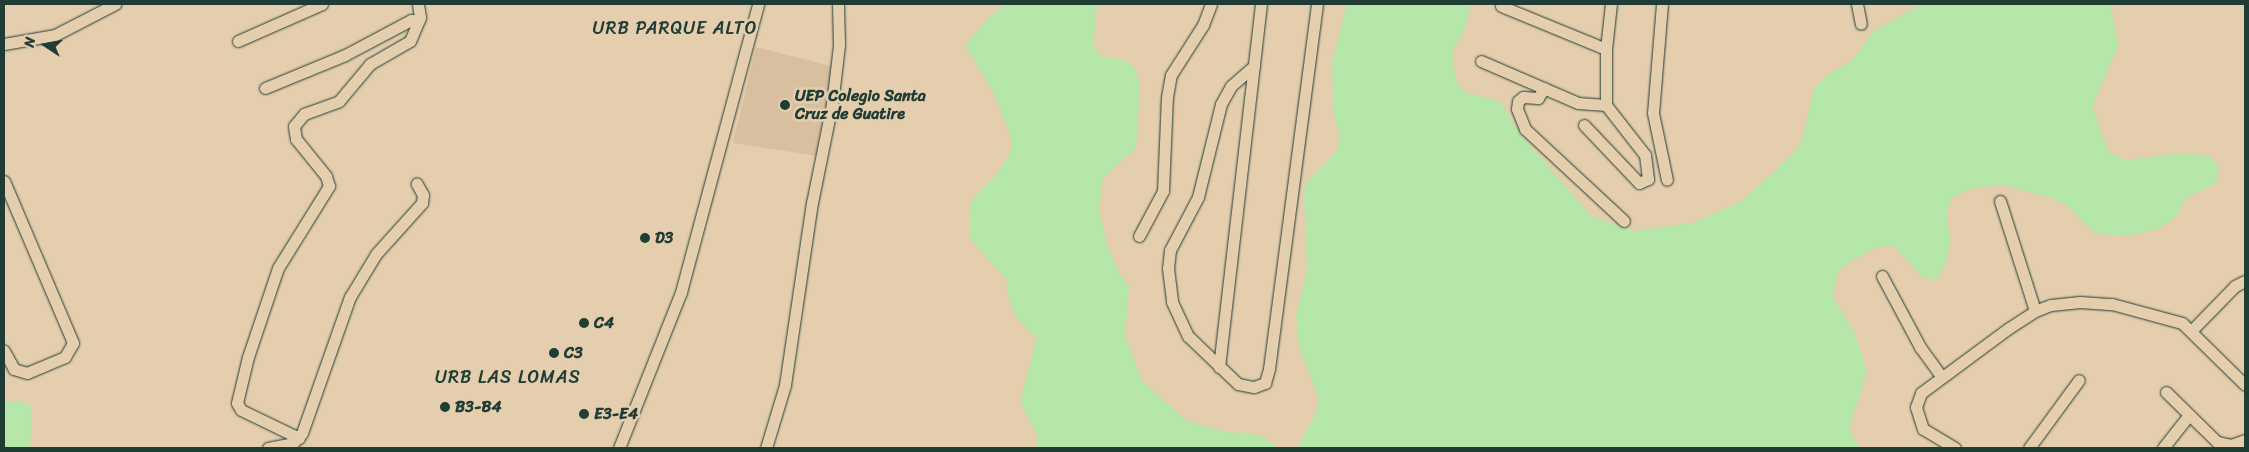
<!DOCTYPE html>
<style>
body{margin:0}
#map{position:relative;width:2249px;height:452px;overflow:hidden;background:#e5ceae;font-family:Sriracha,sans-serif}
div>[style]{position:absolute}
.built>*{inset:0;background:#d8bfa0}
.green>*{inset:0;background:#b4e7a8}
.roads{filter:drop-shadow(0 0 1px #1f3d34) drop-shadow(0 0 1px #1f3d34)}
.street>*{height:11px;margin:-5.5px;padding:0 5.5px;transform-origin:5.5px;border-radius:5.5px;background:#e5ceae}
.dots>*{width:14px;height:14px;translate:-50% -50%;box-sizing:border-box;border:2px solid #e5ceae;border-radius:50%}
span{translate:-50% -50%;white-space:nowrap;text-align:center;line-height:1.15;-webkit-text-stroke:5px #e5ceae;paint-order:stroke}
.poi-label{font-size:16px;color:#1f3d34;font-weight:700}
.left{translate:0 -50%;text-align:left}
.neighbourhood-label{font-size:18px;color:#1f3d34;letter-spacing:1px}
.frame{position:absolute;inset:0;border:5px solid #1f3d34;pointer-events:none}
.north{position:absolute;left:20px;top:20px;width:50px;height:50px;-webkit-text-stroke:4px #e5ceae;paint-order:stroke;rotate:281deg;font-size:14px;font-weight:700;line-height:20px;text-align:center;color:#1f3d34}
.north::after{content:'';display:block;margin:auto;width:18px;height:22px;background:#1f3d34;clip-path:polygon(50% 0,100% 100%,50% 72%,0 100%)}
</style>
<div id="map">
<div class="built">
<i style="clip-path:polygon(756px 47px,835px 67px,818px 156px,733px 143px)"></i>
</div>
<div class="green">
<i style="clip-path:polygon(1008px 4px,1097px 4px,1093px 43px,1099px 56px,1123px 60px,1135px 68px,1140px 84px,1136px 148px,1103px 178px,1099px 209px,1107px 245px,1120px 274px,1129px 286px,1125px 335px,1141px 380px,1187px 421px,1225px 432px,1250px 433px,1263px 437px,1278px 448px,1038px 447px,1037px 434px,1023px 409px,1021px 397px,1037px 338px,1017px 319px,1007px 293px,1008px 281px,969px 238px,969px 211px,974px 197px,997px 174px,1010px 152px,1012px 140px,995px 96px,965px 45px,991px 15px)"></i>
<i style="clip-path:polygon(1347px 4px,1470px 4px,1466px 26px,1453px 50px,1455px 80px,1465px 92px,1498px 101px,1504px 107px,1520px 134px,1591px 216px,1633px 231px,1693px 223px,1743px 200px,1794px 153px,1802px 139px,1814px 88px,1827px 75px,1852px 61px,1873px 32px,1921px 4px,2111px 4px,2118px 47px,2092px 107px,2108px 152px,2126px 160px,2181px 153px,2210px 156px,2218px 166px,2216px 183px,2186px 198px,2175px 218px,2160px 228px,2130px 236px,2096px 234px,2065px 204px,2052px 198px,2003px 185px,1972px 188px,1951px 199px,1947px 213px,1950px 243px,1945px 265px,1937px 279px,1923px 278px,1893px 245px,1877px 247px,1847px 263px,1838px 273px,1832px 296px,1854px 332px,1867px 371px,1849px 429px,1860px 448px,1298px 448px,1316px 412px,1319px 399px,1299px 346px,1296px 317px,1307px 270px,1304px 190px,1309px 179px,1337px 151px,1340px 136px,1333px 111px,1332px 62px)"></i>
<i style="clip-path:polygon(12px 401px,26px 403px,32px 409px,30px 448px,4px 448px,4px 402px)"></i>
</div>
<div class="roads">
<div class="street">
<i style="left:1662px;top:4px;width:109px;rotate:94.7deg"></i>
<i style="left:1653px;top:113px;width:68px;rotate:78.2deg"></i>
<i style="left:1857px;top:4px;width:20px;rotate:79deg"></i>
<i style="left:1501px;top:6px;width:113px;rotate:22.3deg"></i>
<i style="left:238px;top:41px;width:92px;rotate:-23.8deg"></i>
<i style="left:4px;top:44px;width:52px;rotate:-10deg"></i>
<i style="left:55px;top:35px;width:68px;rotate:-27.3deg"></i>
<i style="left:1481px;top:61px;width:106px;rotate:23.4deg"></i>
<i style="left:1578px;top:103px;width:28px;rotate:4deg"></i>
<i style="left:1254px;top:66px;width:30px;rotate:139deg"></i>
<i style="left:1231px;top:86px;width:21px;rotate:119deg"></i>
<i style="left:1221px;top:104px;width:96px;rotate:103.9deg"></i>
<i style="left:1198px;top:197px;width:60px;rotate:117.8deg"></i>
<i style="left:1170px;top:250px;width:18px;rotate:96deg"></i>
<i style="left:1168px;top:268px;width:34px;rotate:83deg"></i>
<i style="left:1172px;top:302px;width:38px;rotate:65deg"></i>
<i style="left:1188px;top:336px;width:69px;rotate:43.8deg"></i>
<i style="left:1238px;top:384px;width:16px;rotate:11deg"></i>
<i style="left:1254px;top:387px;width:12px;rotate:-20deg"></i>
<i style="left:1265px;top:383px;width:15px;rotate:-74deg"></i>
<i style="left:1269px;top:369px;width:368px;rotate:-82.5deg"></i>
<i style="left:265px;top:88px;width:87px;rotate:-22.4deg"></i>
<i style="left:345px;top:55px;width:75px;rotate:-27.9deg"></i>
<i style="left:411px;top:20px;width:8px"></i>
<i style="left:1544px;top:88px;width:12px;rotate:121deg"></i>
<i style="left:1538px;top:98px;width:15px;rotate:-176deg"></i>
<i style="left:1523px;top:97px;width:6px;rotate:141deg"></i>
<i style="left:1518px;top:101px;width:8px;rotate:97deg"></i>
<i style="left:1517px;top:109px;width:22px;rotate:68deg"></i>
<i style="left:1525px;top:129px;width:135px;rotate:42.9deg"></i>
<i style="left:1584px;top:125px;width:80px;rotate:46.5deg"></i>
<i style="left:1639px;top:183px;width:10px;rotate:-24deg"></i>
<i style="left:1648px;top:179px;width:24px;rotate:-97deg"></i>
<i style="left:1645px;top:155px;width:63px;rotate:-128deg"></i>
<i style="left:1606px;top:105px;width:56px;rotate:-90deg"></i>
<i style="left:1606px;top:49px;width:45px;rotate:-83.7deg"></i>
<i style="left:4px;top:181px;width:176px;rotate:66.9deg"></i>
<i style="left:73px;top:343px;width:16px;rotate:120deg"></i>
<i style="left:65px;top:357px;width:41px;rotate:157.2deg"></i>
<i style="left:27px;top:373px;width:14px;rotate:-163deg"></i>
<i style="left:14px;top:369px;width:21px;rotate:-119deg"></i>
<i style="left:2000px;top:201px;width:115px;rotate:72.3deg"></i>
<i style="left:1139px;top:236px;width:51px;rotate:-61.9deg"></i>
<i style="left:1163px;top:191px;width:94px;rotate:-87.6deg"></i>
<i style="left:1167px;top:97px;width:22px;rotate:-80deg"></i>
<i style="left:1171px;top:75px;width:59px;rotate:-57.4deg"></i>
<i style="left:1203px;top:25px;width:22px;rotate:-69deg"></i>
<i style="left:1882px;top:276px;width:81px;rotate:61.8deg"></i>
<i style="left:1920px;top:347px;width:36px;rotate:54deg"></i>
<i style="left:2192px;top:330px;width:62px;rotate:-45.7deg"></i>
<i style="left:2235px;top:286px;width:11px;rotate:-27deg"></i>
<i style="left:1219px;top:367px;width:365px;rotate:-83.4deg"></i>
<i style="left:2166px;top:392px;width:71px;rotate:44.4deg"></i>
<i style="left:2217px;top:442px;width:14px;rotate:12deg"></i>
<i style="left:2231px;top:445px;width:15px;rotate:-20deg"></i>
<i style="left:299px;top:438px;width:64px;rotate:-154.2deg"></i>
<i style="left:241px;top:410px;width:8px;rotate:-120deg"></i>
<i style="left:237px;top:403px;width:47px;rotate:-76.6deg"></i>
<i style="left:248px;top:357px;width:94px;rotate:-71.4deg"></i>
<i style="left:278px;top:268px;width:97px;rotate:-58.1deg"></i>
<i style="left:329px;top:186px;width:10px;rotate:-107deg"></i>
<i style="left:326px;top:176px;width:48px;rotate:-129deg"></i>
<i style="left:296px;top:139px;width:13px;rotate:-99deg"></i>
<i style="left:294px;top:126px;width:16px;rotate:-50deg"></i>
<i style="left:304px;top:114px;width:37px;rotate:-20deg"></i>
<i style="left:339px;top:101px;width:48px;rotate:-50deg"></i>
<i style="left:370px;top:64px;width:46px;rotate:-29.9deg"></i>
<i style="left:410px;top:41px;width:26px;rotate:-67deg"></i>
<i style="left:420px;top:17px;width:13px;rotate:-99deg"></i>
<i style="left:268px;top:448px;width:25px;rotate:-11deg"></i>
<i style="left:293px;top:443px;width:13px;rotate:-48deg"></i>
<i style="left:302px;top:433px;width:144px;rotate:-70.6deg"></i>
<i style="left:350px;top:297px;width:50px;rotate:-58.8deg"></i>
<i style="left:376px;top:254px;width:69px;rotate:-48deg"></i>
<i style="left:422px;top:203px;width:8px;rotate:-83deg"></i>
<i style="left:423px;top:195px;width:13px;rotate:-119deg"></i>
<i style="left:619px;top:448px;width:168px;rotate:-68.3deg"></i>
<i style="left:681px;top:292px;width:298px;rotate:-75deg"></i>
<i style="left:766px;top:448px;width:66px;rotate:-73.2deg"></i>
<i style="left:785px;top:385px;width:184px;rotate:-81.6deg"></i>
<i style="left:812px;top:203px;width:101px;rotate:-78.6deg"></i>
<i style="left:832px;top:104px;width:59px;rotate:-83.2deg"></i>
<i style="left:839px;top:45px;width:41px;rotate:-91.4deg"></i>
<i style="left:1955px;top:448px;width:37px;rotate:-149deg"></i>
<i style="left:1923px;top:429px;width:23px;rotate:-108deg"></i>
<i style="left:1916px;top:407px;width:15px;rotate:-70deg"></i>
<i style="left:1921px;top:393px;width:109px;rotate:-36.5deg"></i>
<i style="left:2009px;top:328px;width:31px;rotate:-33deg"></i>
<i style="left:2035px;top:311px;width:17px;rotate:-21deg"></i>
<i style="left:2051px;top:305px;width:29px;rotate:-6deg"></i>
<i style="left:2080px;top:302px;width:32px;rotate:4deg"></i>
<i style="left:2112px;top:304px;width:73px;rotate:15.2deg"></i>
<i style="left:2182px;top:323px;width:88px;rotate:44.5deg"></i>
<i style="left:2029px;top:448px;width:84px;rotate:-53.7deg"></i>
<i style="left:2163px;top:448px;width:42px;rotate:-51.8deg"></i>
</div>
</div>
<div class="dots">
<i style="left:785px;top:105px;background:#1f3d34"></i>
<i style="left:645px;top:238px;background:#1f3d34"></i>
<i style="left:584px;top:323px;background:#1f3d34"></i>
<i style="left:554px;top:353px;background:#1f3d34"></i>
<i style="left:445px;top:407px;background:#1f3d34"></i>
<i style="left:584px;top:414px;background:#1f3d34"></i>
</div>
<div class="poi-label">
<span class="left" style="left:795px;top:105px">UEP Colegio Santa<br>Cruz de Guatire</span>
<span class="left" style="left:655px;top:238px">D3</span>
<span class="left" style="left:594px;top:323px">C4</span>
<span class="left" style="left:564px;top:353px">C3</span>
<span class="left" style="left:455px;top:407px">B3-B4</span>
<span class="left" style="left:594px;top:414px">E3-E4</span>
</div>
<div class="neighbourhood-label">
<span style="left:675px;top:28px">URB PARQUE ALTO</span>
<span style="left:508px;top:377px">URB LAS LOMAS</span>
</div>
<div class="frame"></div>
<div class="north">N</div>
</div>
